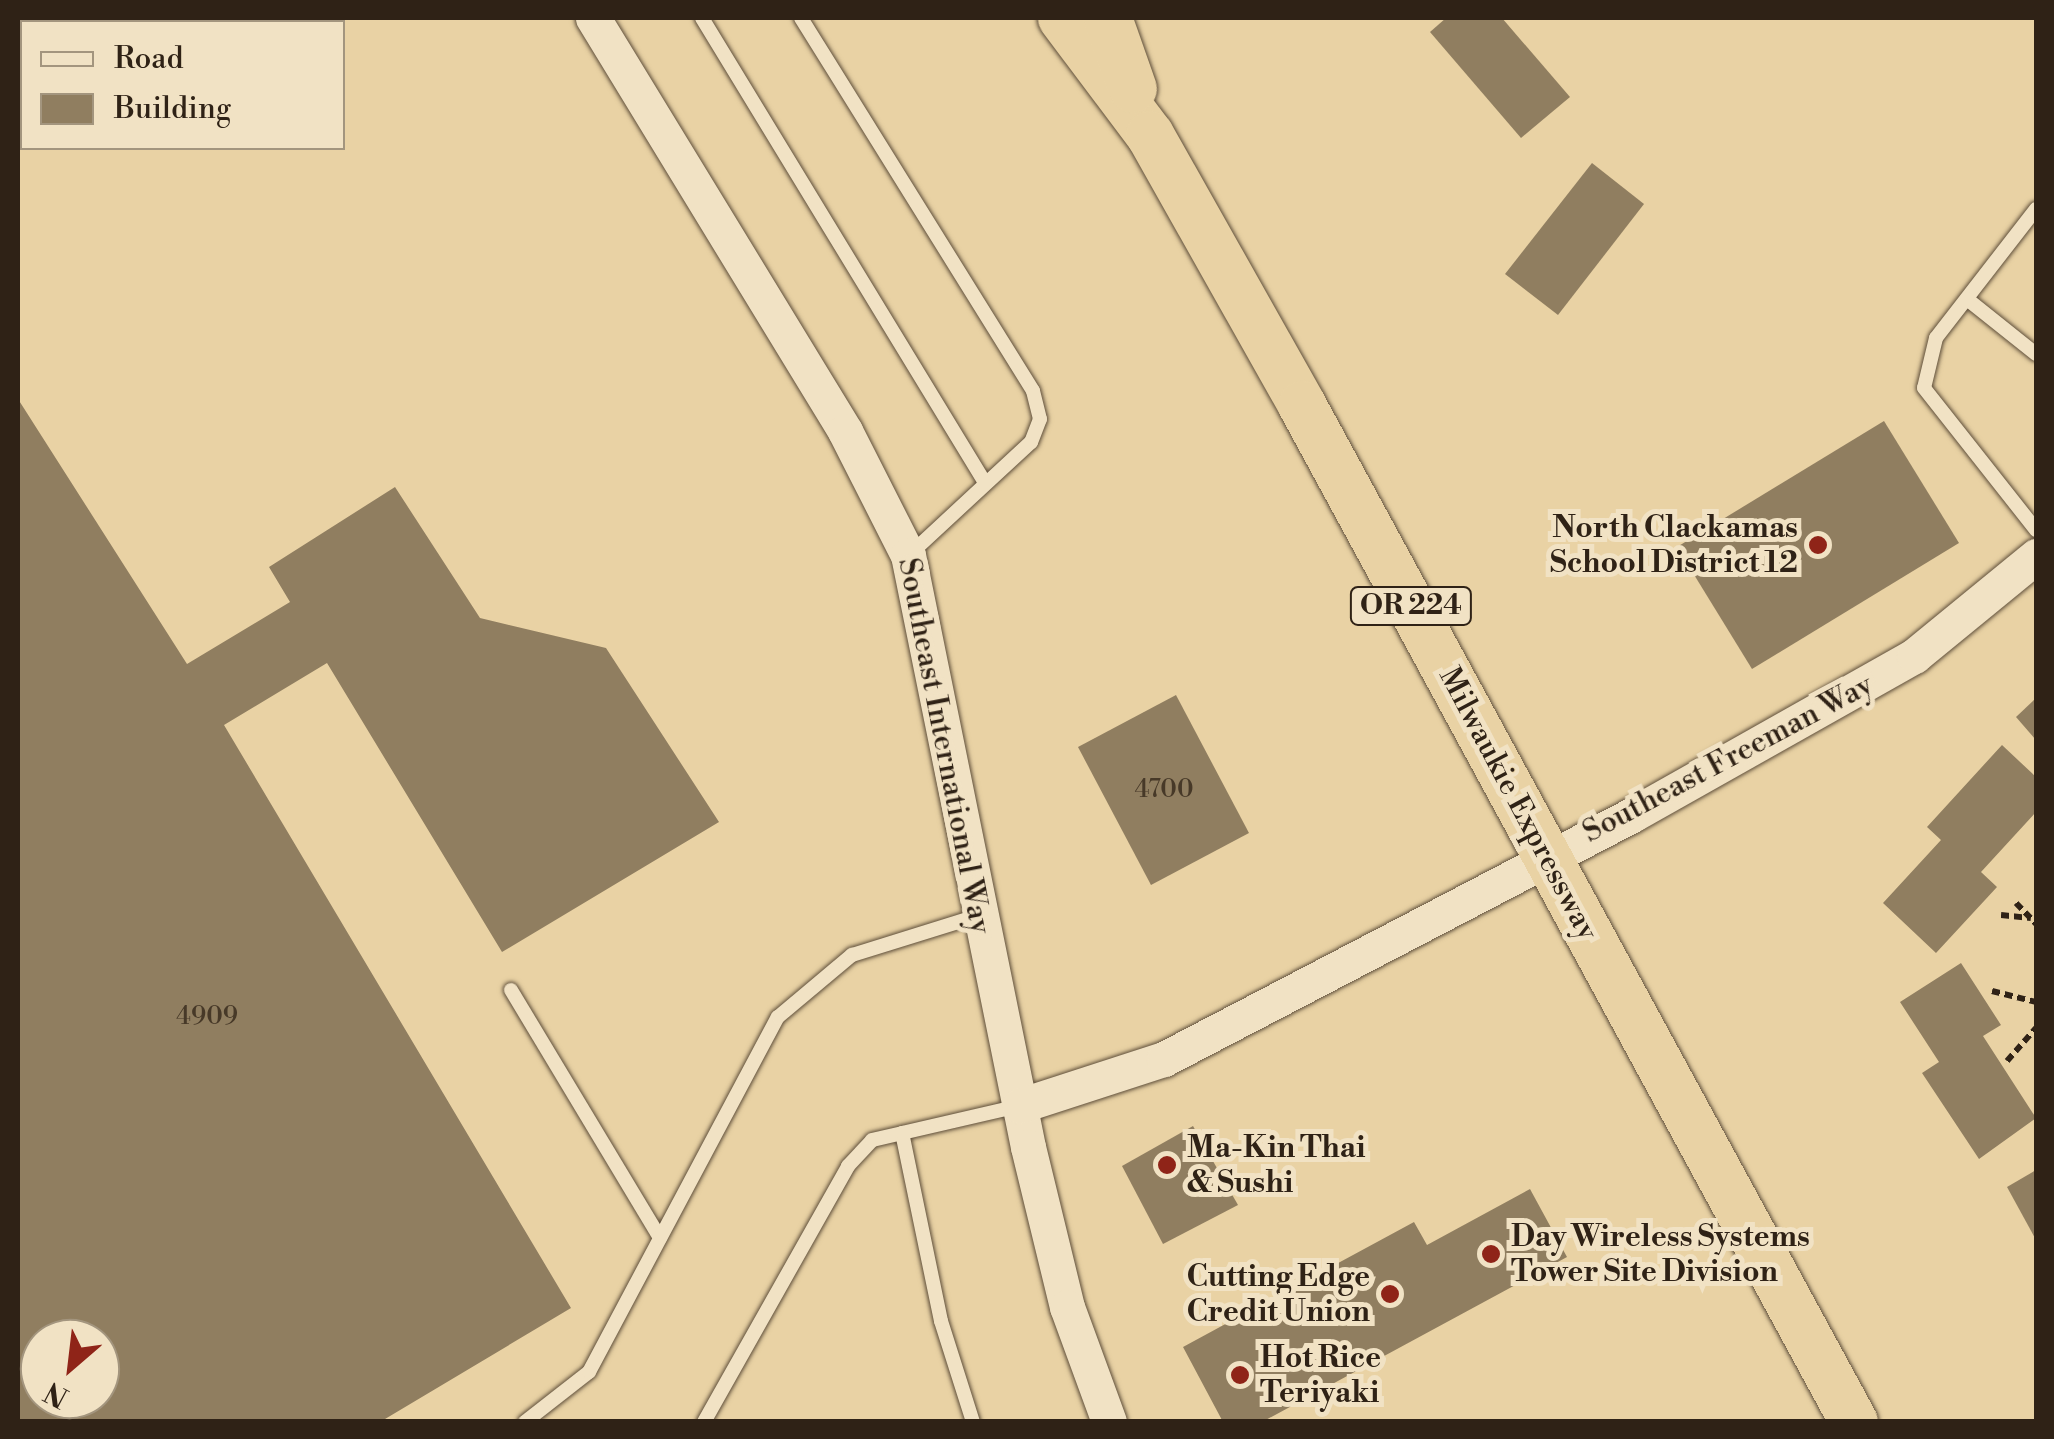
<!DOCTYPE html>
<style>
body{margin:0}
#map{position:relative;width:2054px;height:1439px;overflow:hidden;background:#e9d2a4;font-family:"Libre Bodoni",serif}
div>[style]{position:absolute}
.building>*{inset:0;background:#907e60}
.path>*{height:6px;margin-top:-3px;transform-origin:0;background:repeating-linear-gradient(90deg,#2f2216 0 8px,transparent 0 13px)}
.roads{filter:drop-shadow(0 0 2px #5e4e3a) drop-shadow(0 0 2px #5e4e3a)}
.service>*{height:14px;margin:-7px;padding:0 7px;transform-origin:7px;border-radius:7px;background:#f1e2c4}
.tertiary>*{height:35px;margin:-17.5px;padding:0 17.5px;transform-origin:17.5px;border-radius:17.5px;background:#f1e2c4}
.trunk>*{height:48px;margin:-24px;padding:0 24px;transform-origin:24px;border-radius:24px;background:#e9d2a4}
.dots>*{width:28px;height:28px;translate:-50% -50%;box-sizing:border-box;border:5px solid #f1e2c4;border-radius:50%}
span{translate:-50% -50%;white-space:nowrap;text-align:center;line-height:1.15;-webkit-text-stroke:10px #f1e2c4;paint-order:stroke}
.number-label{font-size:25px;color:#473928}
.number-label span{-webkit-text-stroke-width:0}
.shield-label span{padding:2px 8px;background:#f1e2c4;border:2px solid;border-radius:8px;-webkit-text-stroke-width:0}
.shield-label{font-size:28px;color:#2f2216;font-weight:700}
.poi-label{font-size:30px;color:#2f2216;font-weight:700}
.right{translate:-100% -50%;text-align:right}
.left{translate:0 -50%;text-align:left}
.street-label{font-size:30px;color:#2f2216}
.frame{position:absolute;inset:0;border:20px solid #2f2216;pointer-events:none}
.legend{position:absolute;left:20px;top:20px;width:325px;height:130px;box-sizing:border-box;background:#f1e2c4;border:2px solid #a3957e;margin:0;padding:12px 18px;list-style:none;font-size:30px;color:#2f2216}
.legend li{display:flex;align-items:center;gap:20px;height:50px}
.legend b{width:50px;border:2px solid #a3957e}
.north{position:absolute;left:20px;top:1319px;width:100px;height:100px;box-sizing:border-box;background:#f1e2c4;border:2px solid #a3957e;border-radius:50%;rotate:208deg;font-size:28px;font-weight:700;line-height:40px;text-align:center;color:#2f2216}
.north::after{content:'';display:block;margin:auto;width:35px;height:45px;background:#8f2418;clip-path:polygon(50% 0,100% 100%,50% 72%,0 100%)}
</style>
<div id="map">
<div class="building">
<i style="clip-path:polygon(1446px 18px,1502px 18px,1570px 97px,1521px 138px,1430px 32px)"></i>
<i style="clip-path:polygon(1592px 163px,1644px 204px,1558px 315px,1505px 274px)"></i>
<i style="clip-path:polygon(evenodd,18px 399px,187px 664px,290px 602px,269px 567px,395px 487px,480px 618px,606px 648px,719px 822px,502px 952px,327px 663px,224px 725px,571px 1308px,380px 1422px,18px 1422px,18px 399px,40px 1339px,100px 1339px,100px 1399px,40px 1399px,40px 1339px)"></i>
<i style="clip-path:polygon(1884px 421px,1959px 543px,1752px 669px,1677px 547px)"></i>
<i style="clip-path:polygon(1176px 695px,1249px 833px,1151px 885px,1078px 747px)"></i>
<i style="clip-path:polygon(2036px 698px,2036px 740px,2016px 717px)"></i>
<i style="clip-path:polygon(2002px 745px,2036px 777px,2036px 812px,1981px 872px,1997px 887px,1936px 953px,1883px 903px,1941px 840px,1927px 827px)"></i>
<i style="clip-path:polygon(1961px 963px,2001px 1025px,1983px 1036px,2036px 1118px,1979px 1159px,1922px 1073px,1939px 1062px,1900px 1002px)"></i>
<i style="clip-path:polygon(1193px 1126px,1238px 1205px,1163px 1244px,1122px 1166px)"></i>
<i style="clip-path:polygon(2036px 1170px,2036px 1240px,2007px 1187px)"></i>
<i style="clip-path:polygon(1530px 1189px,1567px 1257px,1262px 1422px,1223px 1422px,1183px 1347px,1414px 1222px,1427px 1245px)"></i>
</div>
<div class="path">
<i style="left:2016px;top:903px;width:29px;rotate:46deg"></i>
<i style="left:2001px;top:915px;width:30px;rotate:6deg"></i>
<i style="left:1992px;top:991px;width:45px;rotate:14deg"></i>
<i style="left:2007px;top:1061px;width:44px;rotate:-48.7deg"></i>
</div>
<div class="roads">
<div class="service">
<i style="left:702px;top:18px;width:542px;rotate:58.66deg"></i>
<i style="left:801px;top:18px;width:439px;rotate:58.1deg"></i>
<i style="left:1033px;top:391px;width:29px;rotate:76deg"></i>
<i style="left:1040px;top:419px;width:25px;rotate:111deg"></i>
<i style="left:1031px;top:442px;width:166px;rotate:137.2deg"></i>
<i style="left:2036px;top:209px;width:163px;rotate:127.8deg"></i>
<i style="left:1936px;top:338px;width:51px;rotate:103.5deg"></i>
<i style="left:1924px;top:388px;width:181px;rotate:51.7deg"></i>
<i style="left:1967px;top:299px;width:88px;rotate:38.6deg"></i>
<i style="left:511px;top:990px;width:289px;rotate:59deg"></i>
<i style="left:525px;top:1422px;width:81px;rotate:-38deg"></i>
<i style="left:589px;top:1372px;width:402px;rotate:-62deg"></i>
<i style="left:778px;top:1017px;width:97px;rotate:-40deg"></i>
<i style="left:852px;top:955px;width:131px;rotate:-17.3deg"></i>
<i style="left:704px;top:1422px;width:294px;rotate:-60.6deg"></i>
<i style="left:848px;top:1166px;width:35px;rotate:-47deg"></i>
<i style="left:872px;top:1140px;width:31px;rotate:-13deg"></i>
<i style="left:973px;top:1422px;width:106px;rotate:-107.6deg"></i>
<i style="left:941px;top:1321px;width:192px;rotate:-101.7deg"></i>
<i style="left:902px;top:1133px;width:120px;rotate:-13deg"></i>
</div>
<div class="tertiary">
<i style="left:593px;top:18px;width:484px;rotate:58.6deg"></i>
<i style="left:845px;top:431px;width:139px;rotate:63.1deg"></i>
<i style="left:908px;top:555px;width:604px;rotate:78.54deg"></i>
<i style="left:1028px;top:1147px;width:165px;rotate:76.3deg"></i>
<i style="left:1067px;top:1307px;width:122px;rotate:69.9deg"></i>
<i style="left:1019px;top:1106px;width:152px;rotate:-18deg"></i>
<i style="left:1164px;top:1059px;width:528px;rotate:-27.54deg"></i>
<i style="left:1632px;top:815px;width:324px;rotate:-29.4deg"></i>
<i style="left:1914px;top:656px;width:158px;rotate:-39.3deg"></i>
</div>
<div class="trunk">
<i style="left:1062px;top:18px;width:146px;rotate:53.1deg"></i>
<i style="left:1150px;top:135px;width:310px;rotate:60.6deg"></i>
<i style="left:1302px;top:405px;width:1157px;rotate:61.51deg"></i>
<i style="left:1108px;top:18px;width:75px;rotate:70.6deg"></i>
</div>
</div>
<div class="dots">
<i style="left:1818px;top:545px;background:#8f2418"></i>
<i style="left:1167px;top:1165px;background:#8f2418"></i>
<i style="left:1491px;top:1254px;background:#8f2418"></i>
<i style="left:1390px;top:1294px;background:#8f2418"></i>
<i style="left:1240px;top:1375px;background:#8f2418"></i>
</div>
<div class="number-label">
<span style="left:1164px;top:790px">4700</span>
<span style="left:207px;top:1017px">4909</span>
</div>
<div class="shield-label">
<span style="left:1411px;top:606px">OR 224</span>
</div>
<div class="poi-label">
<span class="right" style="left:1798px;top:545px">North Clackamas<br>School District 12</span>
<span class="left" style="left:1187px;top:1165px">Ma-Kin Thai<br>&amp; Sushi</span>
<span class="left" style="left:1511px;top:1254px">Day Wireless Systems<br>Tower Site Division</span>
<span class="right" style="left:1370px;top:1294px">Cutting Edge<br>Credit Union</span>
<span class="left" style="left:1260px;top:1375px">Hot Rice<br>Teriyaki</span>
</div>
<div class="street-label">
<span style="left:944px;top:746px;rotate:79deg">Southeast International Way</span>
<span style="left:1728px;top:759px;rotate:-28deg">Southeast Freeman Way</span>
<span style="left:1518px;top:804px;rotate:62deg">Milwaukie Expressway</span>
</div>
<div class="frame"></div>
<ul class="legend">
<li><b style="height:12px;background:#f1e2c4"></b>Road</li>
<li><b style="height:28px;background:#907e60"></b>Building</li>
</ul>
<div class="north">N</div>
</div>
